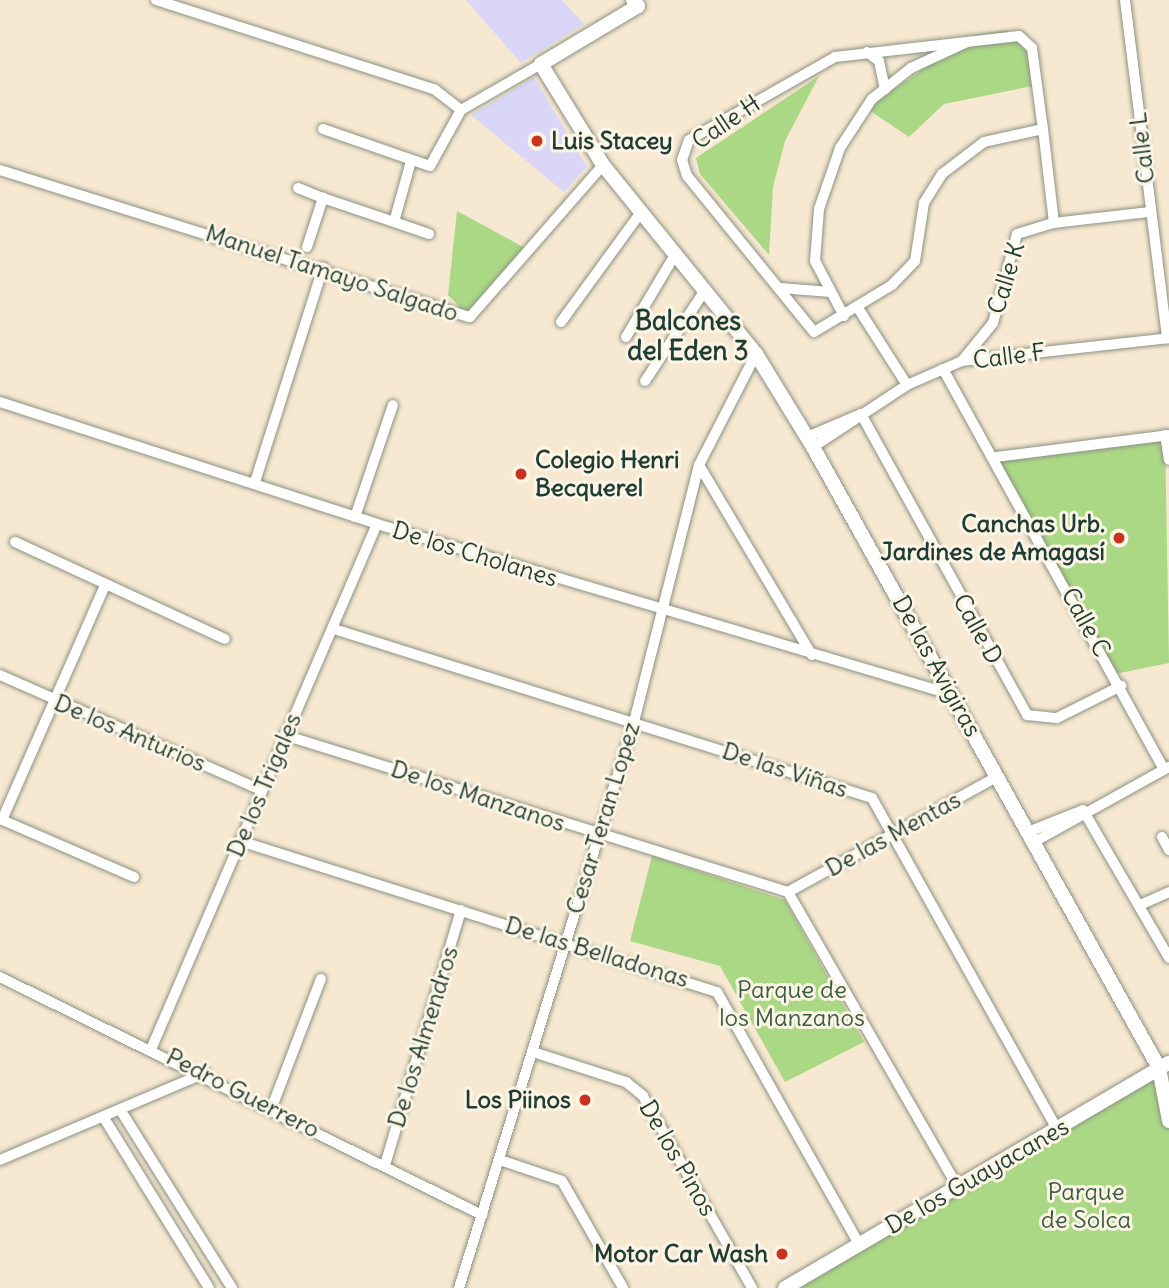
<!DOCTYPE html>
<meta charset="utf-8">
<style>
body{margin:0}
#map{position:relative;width:1169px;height:1288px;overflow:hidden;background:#f7e8d1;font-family:Delius,sans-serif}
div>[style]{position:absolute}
.built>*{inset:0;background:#dad6f7}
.green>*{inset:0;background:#abd885}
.roads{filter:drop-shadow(0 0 2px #8b9282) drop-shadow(0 0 2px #8b9282)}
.minor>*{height:10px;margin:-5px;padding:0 5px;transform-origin:5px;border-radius:5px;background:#fff}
.tertiary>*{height:14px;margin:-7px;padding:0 7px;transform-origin:7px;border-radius:7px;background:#fff}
.dots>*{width:19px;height:19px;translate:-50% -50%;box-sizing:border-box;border:4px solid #fcf5e5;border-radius:50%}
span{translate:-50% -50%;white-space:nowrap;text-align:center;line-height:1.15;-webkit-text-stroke:6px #fcf5e5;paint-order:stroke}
.street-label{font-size:24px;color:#1f3d34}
.poi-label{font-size:24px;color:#1f3d34;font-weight:700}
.left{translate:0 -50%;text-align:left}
.right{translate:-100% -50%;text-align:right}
.park-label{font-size:24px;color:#3b5c44}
.neighbourhood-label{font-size:26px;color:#1f3d34;font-weight:700}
</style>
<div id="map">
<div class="built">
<i style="clip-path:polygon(466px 0,562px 0,584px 24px,521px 63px)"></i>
<i style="clip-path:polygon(534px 77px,587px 167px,564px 192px,471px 115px)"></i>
</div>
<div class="green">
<i style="clip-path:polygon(1006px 30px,1031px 47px,1037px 85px,944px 104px,909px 137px,866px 108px,973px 35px)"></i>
<i style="clip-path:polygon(819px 76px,785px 141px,773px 187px,769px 255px,700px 174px,696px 158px)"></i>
<i style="clip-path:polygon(457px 211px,529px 250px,470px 317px,448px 295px)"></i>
<i style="clip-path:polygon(1165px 435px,1169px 663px,1115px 674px,996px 457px)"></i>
<i style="clip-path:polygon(652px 856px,785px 900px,864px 1042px,785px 1082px,720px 966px,630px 941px)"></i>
<i style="clip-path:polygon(1159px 1068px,1169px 1121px,1169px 1288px,785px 1288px)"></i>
</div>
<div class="roads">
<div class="minor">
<i style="left:156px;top:0;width:292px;rotate:17.8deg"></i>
<i style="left:434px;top:89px;width:34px;rotate:38deg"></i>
<i style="left:1125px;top:0;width:341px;rotate:82.9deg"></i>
<i style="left:867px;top:52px;width:15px;rotate:37deg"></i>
<i style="left:879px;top:61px;width:29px;rotate:78deg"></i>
<i style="left:323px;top:129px;width:113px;rotate:19.1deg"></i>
<i style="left:430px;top:166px;width:64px;rotate:-61deg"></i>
<i style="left:461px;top:110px;width:92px;rotate:-29.9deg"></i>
<i style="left:1043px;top:129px;width:60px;rotate:167.6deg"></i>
<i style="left:984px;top:142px;width:53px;rotate:142.7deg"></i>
<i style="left:942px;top:174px;width:34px;rotate:122deg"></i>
<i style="left:924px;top:203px;width:59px;rotate:98.8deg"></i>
<i style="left:915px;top:261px;width:33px;rotate:134deg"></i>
<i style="left:892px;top:285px;width:91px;rotate:148.9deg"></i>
<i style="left:814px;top:332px;width:201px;rotate:-129.1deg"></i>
<i style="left:687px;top:176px;width:17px;rotate:-107deg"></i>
<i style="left:682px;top:160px;width:21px;rotate:-71deg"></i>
<i style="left:689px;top:140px;width:168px;rotate:-29.6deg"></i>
<i style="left:835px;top:57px;width:185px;rotate:-6.5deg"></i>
<i style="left:1019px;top:36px;width:18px;rotate:43deg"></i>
<i style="left:1032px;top:48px;width:82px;rotate:82.3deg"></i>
<i style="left:1043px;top:129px;width:95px;rotate:83.3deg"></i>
<i style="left:0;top:170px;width:492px;rotate:17.4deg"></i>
<i style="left:470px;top:317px;width:202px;rotate:-48.8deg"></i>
<i style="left:298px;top:188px;width:27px;rotate:22deg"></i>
<i style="left:394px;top:222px;width:37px;rotate:19deg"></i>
<i style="left:307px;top:247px;width:52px;rotate:-71.9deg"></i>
<i style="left:323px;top:198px;width:75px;rotate:18.7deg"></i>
<i style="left:394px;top:222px;width:63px;rotate:-74.4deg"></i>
<i style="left:780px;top:288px;width:51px;rotate:4.5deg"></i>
<i style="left:858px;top:308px;width:91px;rotate:57.5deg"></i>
<i style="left:844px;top:316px;width:62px;rotate:-117.8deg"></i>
<i style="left:815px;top:261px;width:52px;rotate:-85.6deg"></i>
<i style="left:819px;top:209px;width:65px;rotate:-71deg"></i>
<i style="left:840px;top:148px;width:59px;rotate:-56.9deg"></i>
<i style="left:872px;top:99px;width:50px;rotate:-38.5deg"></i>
<i style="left:911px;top:68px;width:60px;rotate:-24.8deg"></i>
<i style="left:561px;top:322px;width:137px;rotate:-53.9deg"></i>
<i style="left:626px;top:337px;width:98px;rotate:-59.2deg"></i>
<i style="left:962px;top:361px;width:49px;rotate:-50.8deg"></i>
<i style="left:993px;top:323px;width:92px;rotate:-74.9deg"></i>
<i style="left:1017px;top:234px;width:39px;rotate:-17deg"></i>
<i style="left:1054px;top:223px;width:96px;rotate:-6.6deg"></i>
<i style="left:943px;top:369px;width:456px;rotate:61.1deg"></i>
<i style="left:645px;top:381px;width:110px;rotate:-56.5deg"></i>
<i style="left:0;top:402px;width:396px;rotate:17.9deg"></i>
<i style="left:377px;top:524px;width:601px;rotate:16.53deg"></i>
<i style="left:861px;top:414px;width:344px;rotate:61.1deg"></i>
<i style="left:1027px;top:715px;width:30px;rotate:6deg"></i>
<i style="left:1057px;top:718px;width:72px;rotate:-26.6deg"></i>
<i style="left:1165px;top:435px;width:25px;rotate:81deg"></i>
<i style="left:807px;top:437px;width:59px;rotate:-23.1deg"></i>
<i style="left:813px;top:447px;width:113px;rotate:-33.4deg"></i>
<i style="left:907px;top:385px;width:60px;rotate:-23.6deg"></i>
<i style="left:962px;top:361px;width:208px;rotate:-6.3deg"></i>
<i style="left:996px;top:457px;width:174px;rotate:-7.2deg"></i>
<i style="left:699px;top:465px;width:221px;rotate:59.3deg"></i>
<i style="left:255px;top:482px;width:225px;rotate:-72.4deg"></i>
<i style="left:355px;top:517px;width:118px;rotate:-71.3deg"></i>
<i style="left:15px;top:542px;width:231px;rotate:24.8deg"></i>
<i style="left:334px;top:629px;width:564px;rotate:17.44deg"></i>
<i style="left:872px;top:798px;width:379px;rotate:60.8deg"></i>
<i style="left:0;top:675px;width:285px;rotate:23.8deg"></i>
<i style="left:284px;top:735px;width:528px;rotate:17.3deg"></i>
<i style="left:788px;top:892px;width:341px;rotate:60.1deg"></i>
<i style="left:1083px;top:810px;width:171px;rotate:59.8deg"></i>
<i style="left:0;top:819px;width:146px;rotate:23.4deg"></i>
<i style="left:2px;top:820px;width:257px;rotate:-66.3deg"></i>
<i style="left:1028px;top:832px;width:59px;rotate:-21.8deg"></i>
<i style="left:1162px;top:837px;width:15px;rotate:62deg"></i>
<i style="left:240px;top:841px;width:500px;rotate:17.57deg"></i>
<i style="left:717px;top:992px;width:289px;rotate:60.6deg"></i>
<i style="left:1034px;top:842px;width:154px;rotate:-29.1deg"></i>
<i style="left:788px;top:892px;width:240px;rotate:-28.9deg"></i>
<i style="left:1140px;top:905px;width:32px;rotate:-24deg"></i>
<i style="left:0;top:977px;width:538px;rotate:26.28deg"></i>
<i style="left:152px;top:1047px;width:569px;rotate:-66.72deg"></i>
<i style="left:533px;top:1052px;width:98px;rotate:17.9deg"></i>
<i style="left:626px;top:1082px;width:22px;rotate:39deg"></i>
<i style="left:643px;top:1096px;width:221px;rotate:60.4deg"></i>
<i style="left:272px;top:1107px;width:137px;rotate:-69.1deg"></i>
<i style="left:121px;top:1111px;width:209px;rotate:57.9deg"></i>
<i style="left:104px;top:1118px;width:200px;rotate:58.3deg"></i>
<i style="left:0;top:1160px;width:223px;rotate:-23deg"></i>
<i style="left:500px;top:1160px;width:65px;rotate:18.7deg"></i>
<i style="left:562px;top:1181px;width:123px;rotate:60.3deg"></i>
<i style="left:385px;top:1165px;width:266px;rotate:-73.4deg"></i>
<i style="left:459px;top:1288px;width:592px;rotate:-72.82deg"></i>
<i style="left:634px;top:722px;width:265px;rotate:-75.8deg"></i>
<i style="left:699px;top:465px;width:125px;rotate:-62.8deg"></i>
</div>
<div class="tertiary">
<i style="left:633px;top:0;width:8px;rotate:50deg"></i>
<i style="left:638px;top:6px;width:113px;rotate:149.1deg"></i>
<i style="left:541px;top:64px;width:119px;rotate:58.5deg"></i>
<i style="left:603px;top:165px;width:243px;rotate:51deg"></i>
<i style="left:756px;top:354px;width:109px;rotate:58.5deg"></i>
<i style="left:813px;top:447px;width:711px;rotate:60.87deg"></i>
<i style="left:1159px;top:1068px;width:54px;rotate:79.3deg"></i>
<i style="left:785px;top:1288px;width:445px;rotate:-30.4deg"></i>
</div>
</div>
<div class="dots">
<i style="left:537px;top:141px;background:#c8321e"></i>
<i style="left:521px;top:474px;background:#c8321e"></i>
<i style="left:1119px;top:538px;background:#c8321e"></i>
<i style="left:585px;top:1100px;background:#c8321e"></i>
<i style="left:782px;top:1254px;background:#c8321e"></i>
</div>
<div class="street-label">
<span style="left:726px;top:122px;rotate:-34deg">Calle H</span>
<span style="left:1142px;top:148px;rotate:-97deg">Calle L</span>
<span style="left:332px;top:273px;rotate:18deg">Manuel Tamayo Salgado</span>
<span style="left:1006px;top:278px;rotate:-73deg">Calle K</span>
<span style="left:1009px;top:356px;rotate:-7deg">Calle F</span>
<span style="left:475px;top:554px;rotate:17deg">De los Cholanes</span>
<span style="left:1086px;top:622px;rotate:61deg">Calle C</span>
<span style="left:978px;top:629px;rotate:61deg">Calle D</span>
<span style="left:937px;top:666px;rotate:61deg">De las Avigiras</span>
<span style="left:130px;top:733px;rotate:23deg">De los Anturios</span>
<span style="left:785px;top:770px;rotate:18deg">De las Viñas</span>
<span style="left:264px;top:785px;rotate:-67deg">De los Trigales</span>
<span style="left:478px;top:796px;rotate:18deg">De los Manzanos</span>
<span style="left:603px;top:818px;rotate:-73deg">Cesar Teran Lopez</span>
<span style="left:893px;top:834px;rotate:-29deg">De las Mentas</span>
<span style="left:597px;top:952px;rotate:17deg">De las Belladonas</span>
<span style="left:423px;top:1037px;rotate:-73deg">De los Almendros</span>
<span style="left:243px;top:1093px;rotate:27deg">Pedro Guerrero</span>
<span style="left:678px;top:1158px;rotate:60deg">De los Pinos</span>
<span style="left:977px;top:1176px;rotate:-30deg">De los Guayacanes</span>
</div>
<div class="poi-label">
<span class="left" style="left:551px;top:141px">Luis Stacey</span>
<span class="left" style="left:535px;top:474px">Colegio Henri<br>Becquerel</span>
<span class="right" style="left:1105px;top:538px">Canchas Urb.<br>Jardines de Amagasí</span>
<span class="right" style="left:571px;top:1100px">Los Piinos</span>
<span class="right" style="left:768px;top:1254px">Motor Car Wash</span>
</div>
<div class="park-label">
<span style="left:792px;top:1004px">Parque de<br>los Manzanos</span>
<span style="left:1086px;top:1206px">Parque<br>de Solca</span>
</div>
<div class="neighbourhood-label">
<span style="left:688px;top:336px">Balcones<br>del Eden 3</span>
</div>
</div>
